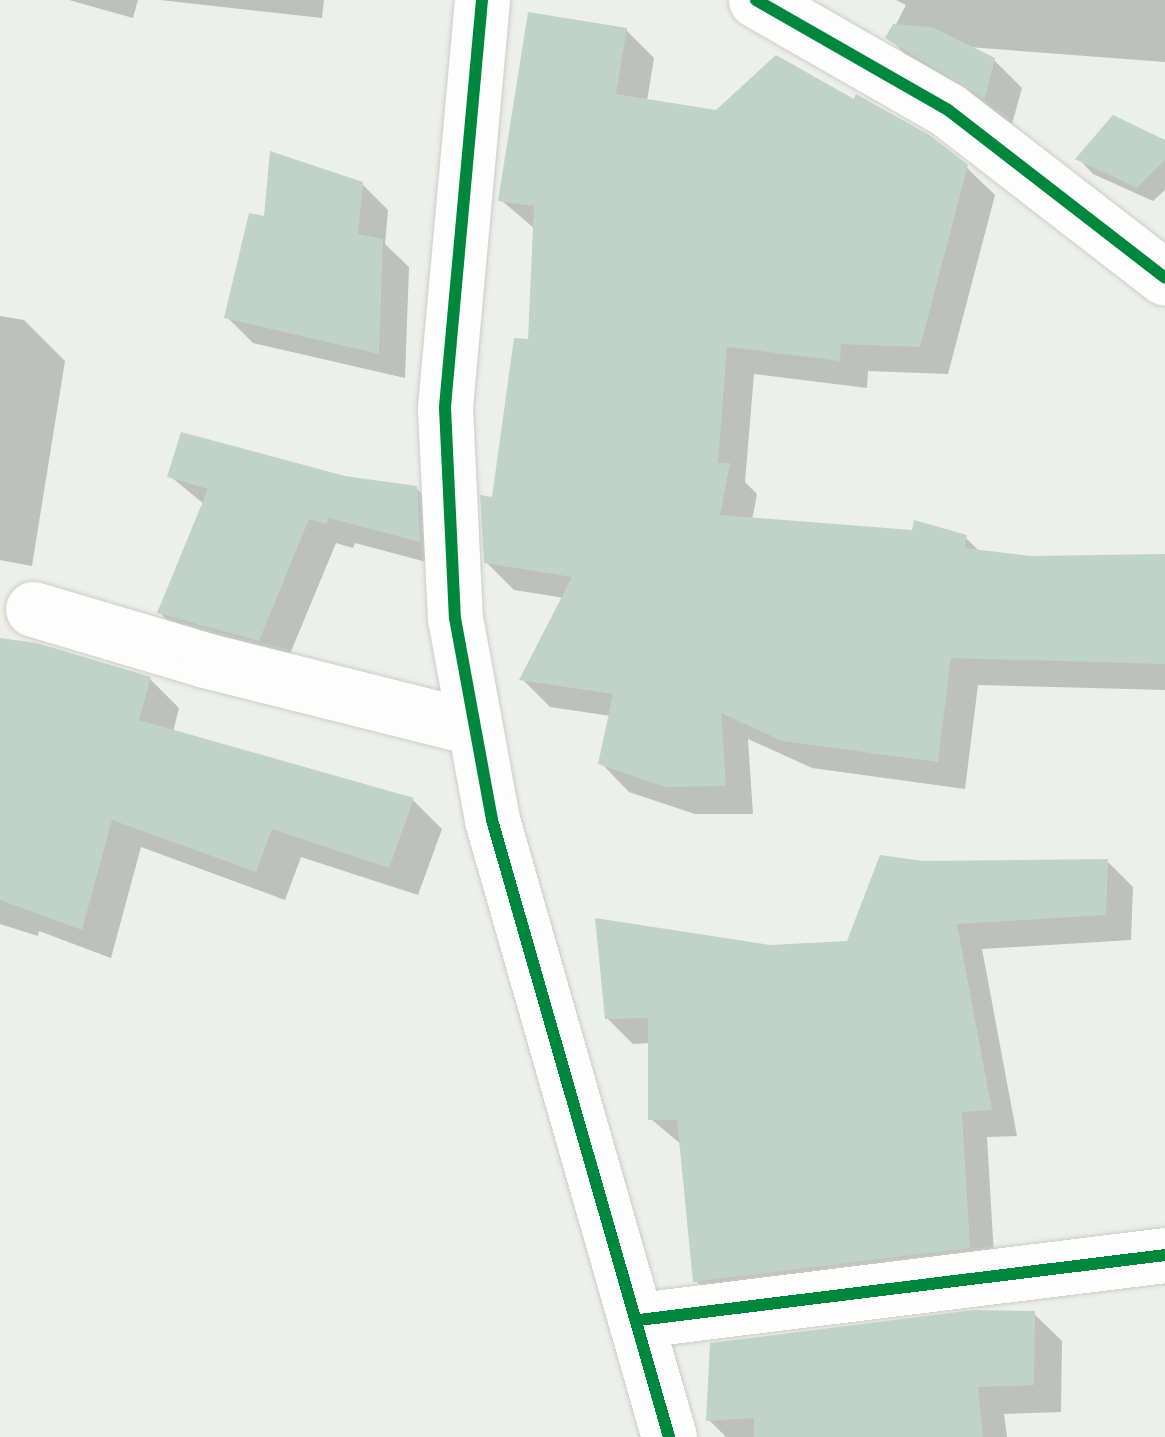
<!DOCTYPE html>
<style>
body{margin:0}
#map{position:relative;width:1165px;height:1437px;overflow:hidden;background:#edf0ea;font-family:Overpass,sans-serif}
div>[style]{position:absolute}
.shadow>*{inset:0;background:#0003}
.building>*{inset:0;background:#c0d3c8}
.roads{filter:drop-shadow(0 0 2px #cbcdc8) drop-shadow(0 0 2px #cbcdc8)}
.minor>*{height:55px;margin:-27.5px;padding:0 27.5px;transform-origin:27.5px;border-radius:27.5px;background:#fcfdfc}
.tertiary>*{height:55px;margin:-27.5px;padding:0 27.5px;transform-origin:27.5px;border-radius:27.5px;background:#fcfdfc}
.cycleway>*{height:12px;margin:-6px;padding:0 6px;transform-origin:6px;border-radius:6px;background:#00873e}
span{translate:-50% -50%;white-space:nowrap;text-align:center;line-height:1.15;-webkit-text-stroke:8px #fcfffa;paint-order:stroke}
</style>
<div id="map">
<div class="shadow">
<i style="clip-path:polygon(69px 0,138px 0,133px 18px)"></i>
<i style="clip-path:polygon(160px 0,324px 0,322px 18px)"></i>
<i style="clip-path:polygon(896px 0,1165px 0,1165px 62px,968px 47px,994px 60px,1022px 88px,1012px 124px,916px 65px,889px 38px,906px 5px)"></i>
<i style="clip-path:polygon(626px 30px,654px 58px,647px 101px,966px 167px,995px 195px,948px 374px,868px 371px,867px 388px,754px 374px,745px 482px,757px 494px,752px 520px,965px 537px,980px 552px,1030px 558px,1165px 557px,1165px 690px,978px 685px,965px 789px,812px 768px,748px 739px,753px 814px,695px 814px,629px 792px,601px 763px,611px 716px,550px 707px,522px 679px,565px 598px,514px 590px,486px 562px,495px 500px,531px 342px,535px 229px,501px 200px)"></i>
<i style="clip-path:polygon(1165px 143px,1165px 190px,1153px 201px,1093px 174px,1079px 159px)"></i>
<i style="clip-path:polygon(362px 184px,388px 210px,385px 244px,409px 267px,405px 378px,253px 343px,227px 317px,267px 219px)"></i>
<i style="clip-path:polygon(0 316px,24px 320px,65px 361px,32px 566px,0 560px)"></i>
<i style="clip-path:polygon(170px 476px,345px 478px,416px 488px,443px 515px,445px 567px,355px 543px,353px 548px,336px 543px,285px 666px,186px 639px,160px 613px,205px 505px)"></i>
<i style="clip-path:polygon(150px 679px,179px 708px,173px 732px,413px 800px,442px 829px,418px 895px,301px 857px,285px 900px,141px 847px,111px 958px,39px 931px,38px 936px,0 924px,0 708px)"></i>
<i style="clip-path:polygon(1107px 861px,1133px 887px,1131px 940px,982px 949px,1017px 1136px,987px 1137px,995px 1273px,722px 1307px,696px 1281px,682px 1145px,651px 1119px,651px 1043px,633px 1044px,607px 1018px,770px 947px,849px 943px,923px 863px)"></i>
<i style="clip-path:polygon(1034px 1314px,1062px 1341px,1061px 1412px,1004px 1414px,1007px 1437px,726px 1437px,709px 1420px)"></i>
</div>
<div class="building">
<i style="clip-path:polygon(528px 12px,627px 28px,616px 94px,716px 110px,776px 55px,854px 99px,856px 94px,931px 136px,968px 165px,920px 347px,841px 344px,840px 361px,727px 347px,718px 463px,730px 463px,720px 515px,912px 530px,914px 520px,967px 535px,965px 548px,1031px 556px,1165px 554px,1165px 664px,951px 658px,938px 762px,782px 741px,721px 713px,726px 786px,665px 787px,598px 764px,613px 694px,519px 680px,572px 577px,484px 563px,480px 495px,492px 497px,514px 338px,528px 339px,534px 206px,498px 201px)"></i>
<i style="clip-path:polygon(893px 24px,932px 27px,995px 58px,985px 99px,885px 38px)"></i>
<i style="clip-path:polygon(1113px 115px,1165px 140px,1165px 160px,1137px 188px,1075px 159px)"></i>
<i style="clip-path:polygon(270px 151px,363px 182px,358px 234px,383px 239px,379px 354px,224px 318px,249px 213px,264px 216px)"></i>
<i style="clip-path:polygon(181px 432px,345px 476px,417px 486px,420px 542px,329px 518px,326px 524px,309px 519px,259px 641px,157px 613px,208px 489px,167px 477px)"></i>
<i style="clip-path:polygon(0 638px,37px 643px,151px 677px,139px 720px,414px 798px,389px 868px,272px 829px,256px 872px,112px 820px,82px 930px,0 900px)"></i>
<i style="clip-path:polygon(880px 855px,923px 861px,1108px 859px,1106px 915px,957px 924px,992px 1110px,962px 1112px,970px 1248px,693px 1282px,677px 1120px,648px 1120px,648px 1018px,605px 1019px,595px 918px,770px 945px,847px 941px)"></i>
<i style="clip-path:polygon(973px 1310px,1035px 1311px,1034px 1385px,978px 1387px,983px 1437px,754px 1437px,754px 1418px,706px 1421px,710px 1343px)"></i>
</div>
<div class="roads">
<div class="minor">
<i style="left:482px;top:0;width:410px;rotate:95.2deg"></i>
<i style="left:445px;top:408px;width:210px;rotate:87.3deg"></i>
<i style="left:455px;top:618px;width:205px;rotate:79.6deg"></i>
<i style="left:492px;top:820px;width:642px;rotate:73.99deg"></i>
<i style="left:33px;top:609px;width:179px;rotate:16.5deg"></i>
<i style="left:205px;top:660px;width:278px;rotate:14.1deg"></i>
<i style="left:639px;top:1320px;width:530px;rotate:-7.04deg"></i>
</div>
<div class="tertiary">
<i style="left:756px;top:0;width:221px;rotate:29.8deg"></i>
<i style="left:948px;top:110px;width:274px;rotate:37.7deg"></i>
</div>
</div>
<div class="cycleway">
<i style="left:482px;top:0;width:410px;rotate:95.2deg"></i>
<i style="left:445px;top:408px;width:210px;rotate:87.3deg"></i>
<i style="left:455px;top:618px;width:205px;rotate:79.6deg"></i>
<i style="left:492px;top:820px;width:642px;rotate:73.99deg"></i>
<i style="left:756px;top:0;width:221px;rotate:29.8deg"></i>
<i style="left:948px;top:110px;width:274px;rotate:37.7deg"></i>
<i style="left:639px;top:1320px;width:530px;rotate:-7.04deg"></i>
</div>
</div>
